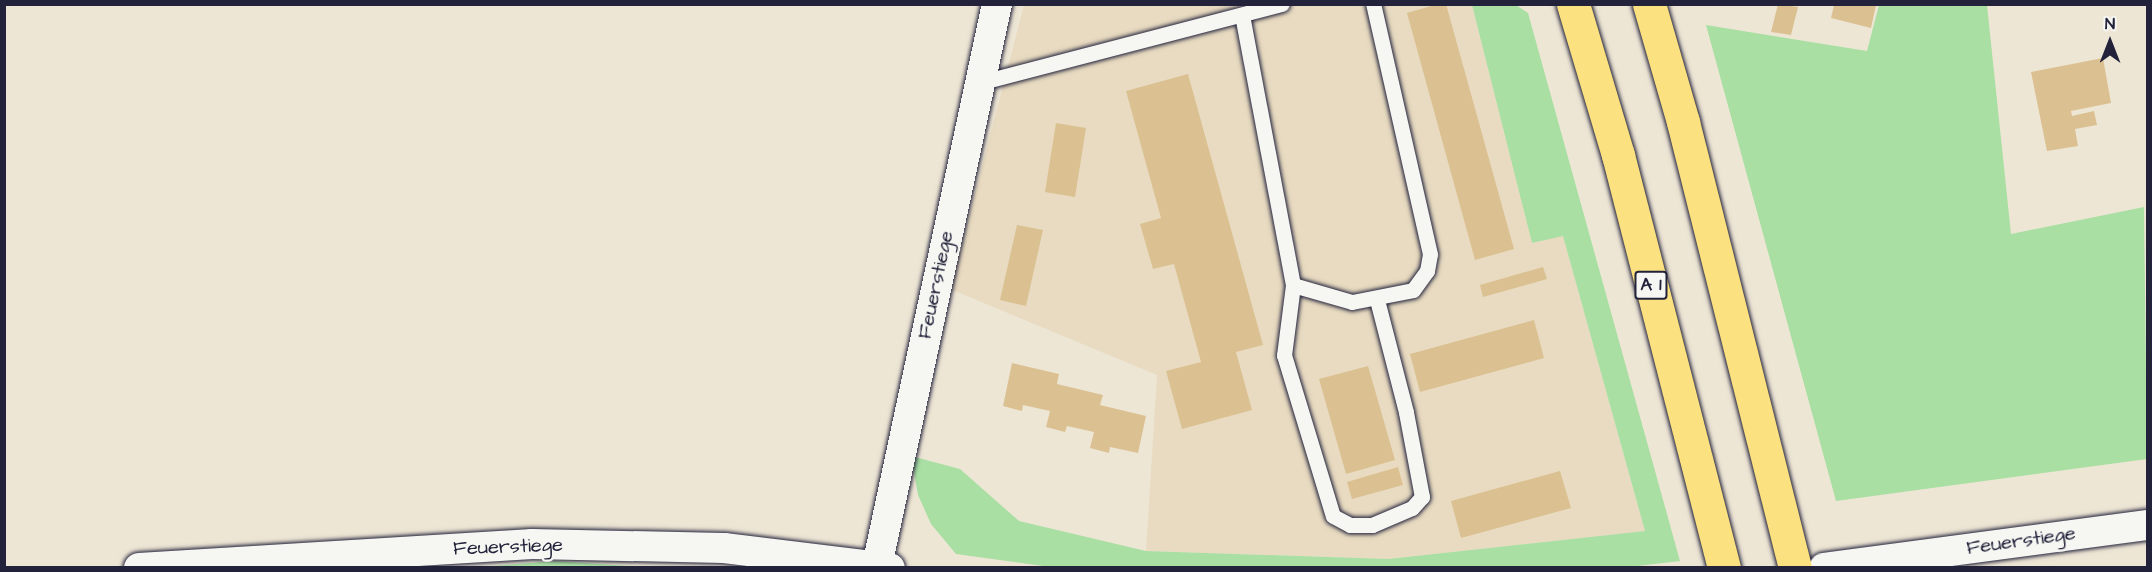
<!DOCTYPE html>
<style>
body{margin:0}
#map{position:relative;width:2152px;height:572px;overflow:hidden;background:#eee6d5;font-family:"Architects Daughter",sans-serif}
div>[style]{position:absolute}
.built>*{inset:0;background:#e8dbc1}
.green>*{inset:0;background:#a9dfa3}
.building>*{inset:0;background:#dbc191}
.roads{filter:drop-shadow(0 0 2px #22223b) drop-shadow(0 0 2px #22223b)}
.service>*{height:15px;margin:-7.5px;padding:0 7.5px;transform-origin:7.5px;border-radius:7.5px;background:#f6f6f2}
.minor>*{height:30px;margin:-15px;padding:0 15px;transform-origin:15px;border-radius:15px;background:#f6f6f2}
.motorway>*{height:33px;margin:-16.5px;padding:0 16.5px;transform-origin:16.5px;border-radius:16.5px;background:#fbe180}
span{translate:-50% -50%;white-space:nowrap;text-align:center;line-height:1.15;-webkit-text-stroke:4.5px #f6f6f2;paint-order:stroke}
.shield-label span{padding:2px 4px;background:#f6f6f2;border:2px solid;border-radius:4px;-webkit-text-stroke-width:0}
.shield-label{font-size:18px;color:#22223b;font-weight:700}
.street-label{font-size:20px;color:#22223b}
.frame{position:absolute;inset:0;border:6px solid #22223b;pointer-events:none}
.north{position:absolute;left:2080px;top:12px;width:60px;height:60px;-webkit-text-stroke:4px #f6f6f2;paint-order:stroke;rotate:0deg;font-size:16px;font-weight:700;line-height:24px;text-align:center;color:#22223b}
.north::after{content:'';display:block;margin:auto;width:21px;height:27px;background:#22223b;clip-path:polygon(50% 0,100% 100%,50% 72%,0 100%)}
</style>
<div id="map">
<div class="built">
<i style="clip-path:polygon(1024px 5px,1472px 5px,1532px 243px,1563px 235px,1645px 531px,1388px 559px,1146px 551px,1157px 375px,950px 289px)"></i>
</div>
<div class="green">
<i style="clip-path:polygon(1472px 5px,1516px 5px,1528px 13px,1680px 561px,1621px 568px,1058px 568px,956px 554px,931px 524px,918px 495px,911px 456px,960px 469px,1019px 521px,1146px 551px,1388px 559px,1645px 531px,1563px 236px,1532px 243px)"></i>
<i style="clip-path:polygon(1879px 5px,1987px 5px,2011px 234px,2144px 207px,2147px 459px,1836px 501px,1706px 25px,1867px 51px)"></i>
<i style="clip-path:polygon(555px 561px,645px 567px,480px 567px)"></i>
</div>
<div class="building">
<i style="clip-path:polygon(1438px 4px,1446px 4px,1514px 249px,1475px 260px,1407px 13px)"></i>
<i style="clip-path:polygon(1778px 4px,1798px 7px,1791px 35px,1771px 32px)"></i>
<i style="clip-path:polygon(1834px 5px,1876px 5px,1871px 28px,1831px 18px)"></i>
<i style="clip-path:polygon(2103px 58px,2111px 103px,2071px 111px,2072px 116px,2094px 111px,2097px 125px,2075px 129px,2078px 146px,2047px 151px,2031px 72px)"></i>
<i style="clip-path:polygon(1188px 74px,1263px 345px,1236px 352px,1252px 410px,1182px 429px,1166px 371px,1201px 362px,1174px 264px,1153px 269px,1140px 224px,1161px 218px,1126px 91px)"></i>
<i style="clip-path:polygon(1056px 123px,1086px 128px,1075px 197px,1045px 192px)"></i>
<i style="clip-path:polygon(1017px 225px,1043px 230px,1026px 306px,1000px 300px)"></i>
<i style="clip-path:polygon(1543px 267px,1547px 279px,1483px 297px,1480px 285px)"></i>
<i style="clip-path:polygon(1534px 320px,1544px 358px,1420px 392px,1410px 354px)"></i>
<i style="clip-path:polygon(1012px 363px,1059px 374px,1057px 384px,1103px 395px,1100px 405px,1146px 416px,1138px 453px,1110px 447px,1109px 453px,1090px 448px,1094px 432px,1067px 426px,1065px 432px,1046px 427px,1050px 411px,1023px 405px,1022px 411px,1003px 406px)"></i>
<i style="clip-path:polygon(1368px 366px,1395px 460px,1346px 474px,1319px 379px)"></i>
<i style="clip-path:polygon(1398px 467px,1403px 485px,1352px 499px,1347px 482px)"></i>
<i style="clip-path:polygon(1560px 471px,1571px 508px,1461px 538px,1451px 501px)"></i>
</div>
<div class="roads">
<div class="service">
<i style="left:1242px;top:15px;width:275px;rotate:79.3deg"></i>
<i style="left:1293px;top:285px;width:61px;rotate:16.1deg"></i>
<i style="left:1352px;top:302px;width:62px;rotate:-11.1deg"></i>
<i style="left:1413px;top:290px;width:24px;rotate:-54deg"></i>
<i style="left:1427px;top:271px;width:17px;rotate:-80deg"></i>
<i style="left:1430px;top:254px;width:256px;rotate:-102.8deg"></i>
<i style="left:978px;top:83px;width:314px;rotate:-14.6deg"></i>
<i style="left:1293px;top:285px;width:71px;rotate:97.3deg"></i>
<i style="left:1284px;top:355px;width:168px;rotate:73.1deg"></i>
<i style="left:1333px;top:516px;width:19px;rotate:28deg"></i>
<i style="left:1350px;top:525px;width:22px"></i>
<i style="left:1372px;top:525px;width:43px;rotate:-23deg"></i>
<i style="left:1412px;top:508px;width:15px;rotate:-48deg"></i>
<i style="left:1422px;top:497px;width:86px;rotate:-100.7deg"></i>
<i style="left:1406px;top:412px;width:116px;rotate:-104.5deg"></i>
</div>
<div class="minor">
<i style="left:877px;top:566px;width:575px;rotate:-77.95deg"></i>
<i style="left:139px;top:568px;width:394px;rotate:-3.5deg"></i>
<i style="left:532px;top:544px;width:192px;rotate:1.2deg"></i>
<i style="left:724px;top:548px;width:167px;rotate:6.9deg"></i>
<i style="left:1824px;top:568px;width:327px;rotate:-7.6deg"></i>
</div>
<div class="motorway">
<i style="left:1573px;top:4px;width:158px;rotate:73.4deg"></i>
<i style="left:1618px;top:155px;width:426px;rotate:75.6deg"></i>
<i style="left:1649px;top:4px;width:123px;rotate:73.9deg"></i>
<i style="left:1683px;top:122px;width:460px;rotate:75.9deg"></i>
</div>
</div>
<div class="shield-label">
<span style="left:1651px;top:285px">A 1</span>
</div>
<div class="street-label">
<span style="left:936px;top:285px;rotate:-78deg">Feuerstiege</span>
<span style="left:2021px;top:541px;rotate:-8deg">Feuerstiege</span>
<span style="left:508px;top:547px;rotate:-2deg">Feuerstiege</span>
</div>
<div class="frame"></div>
<div class="north">N</div>
</div>
